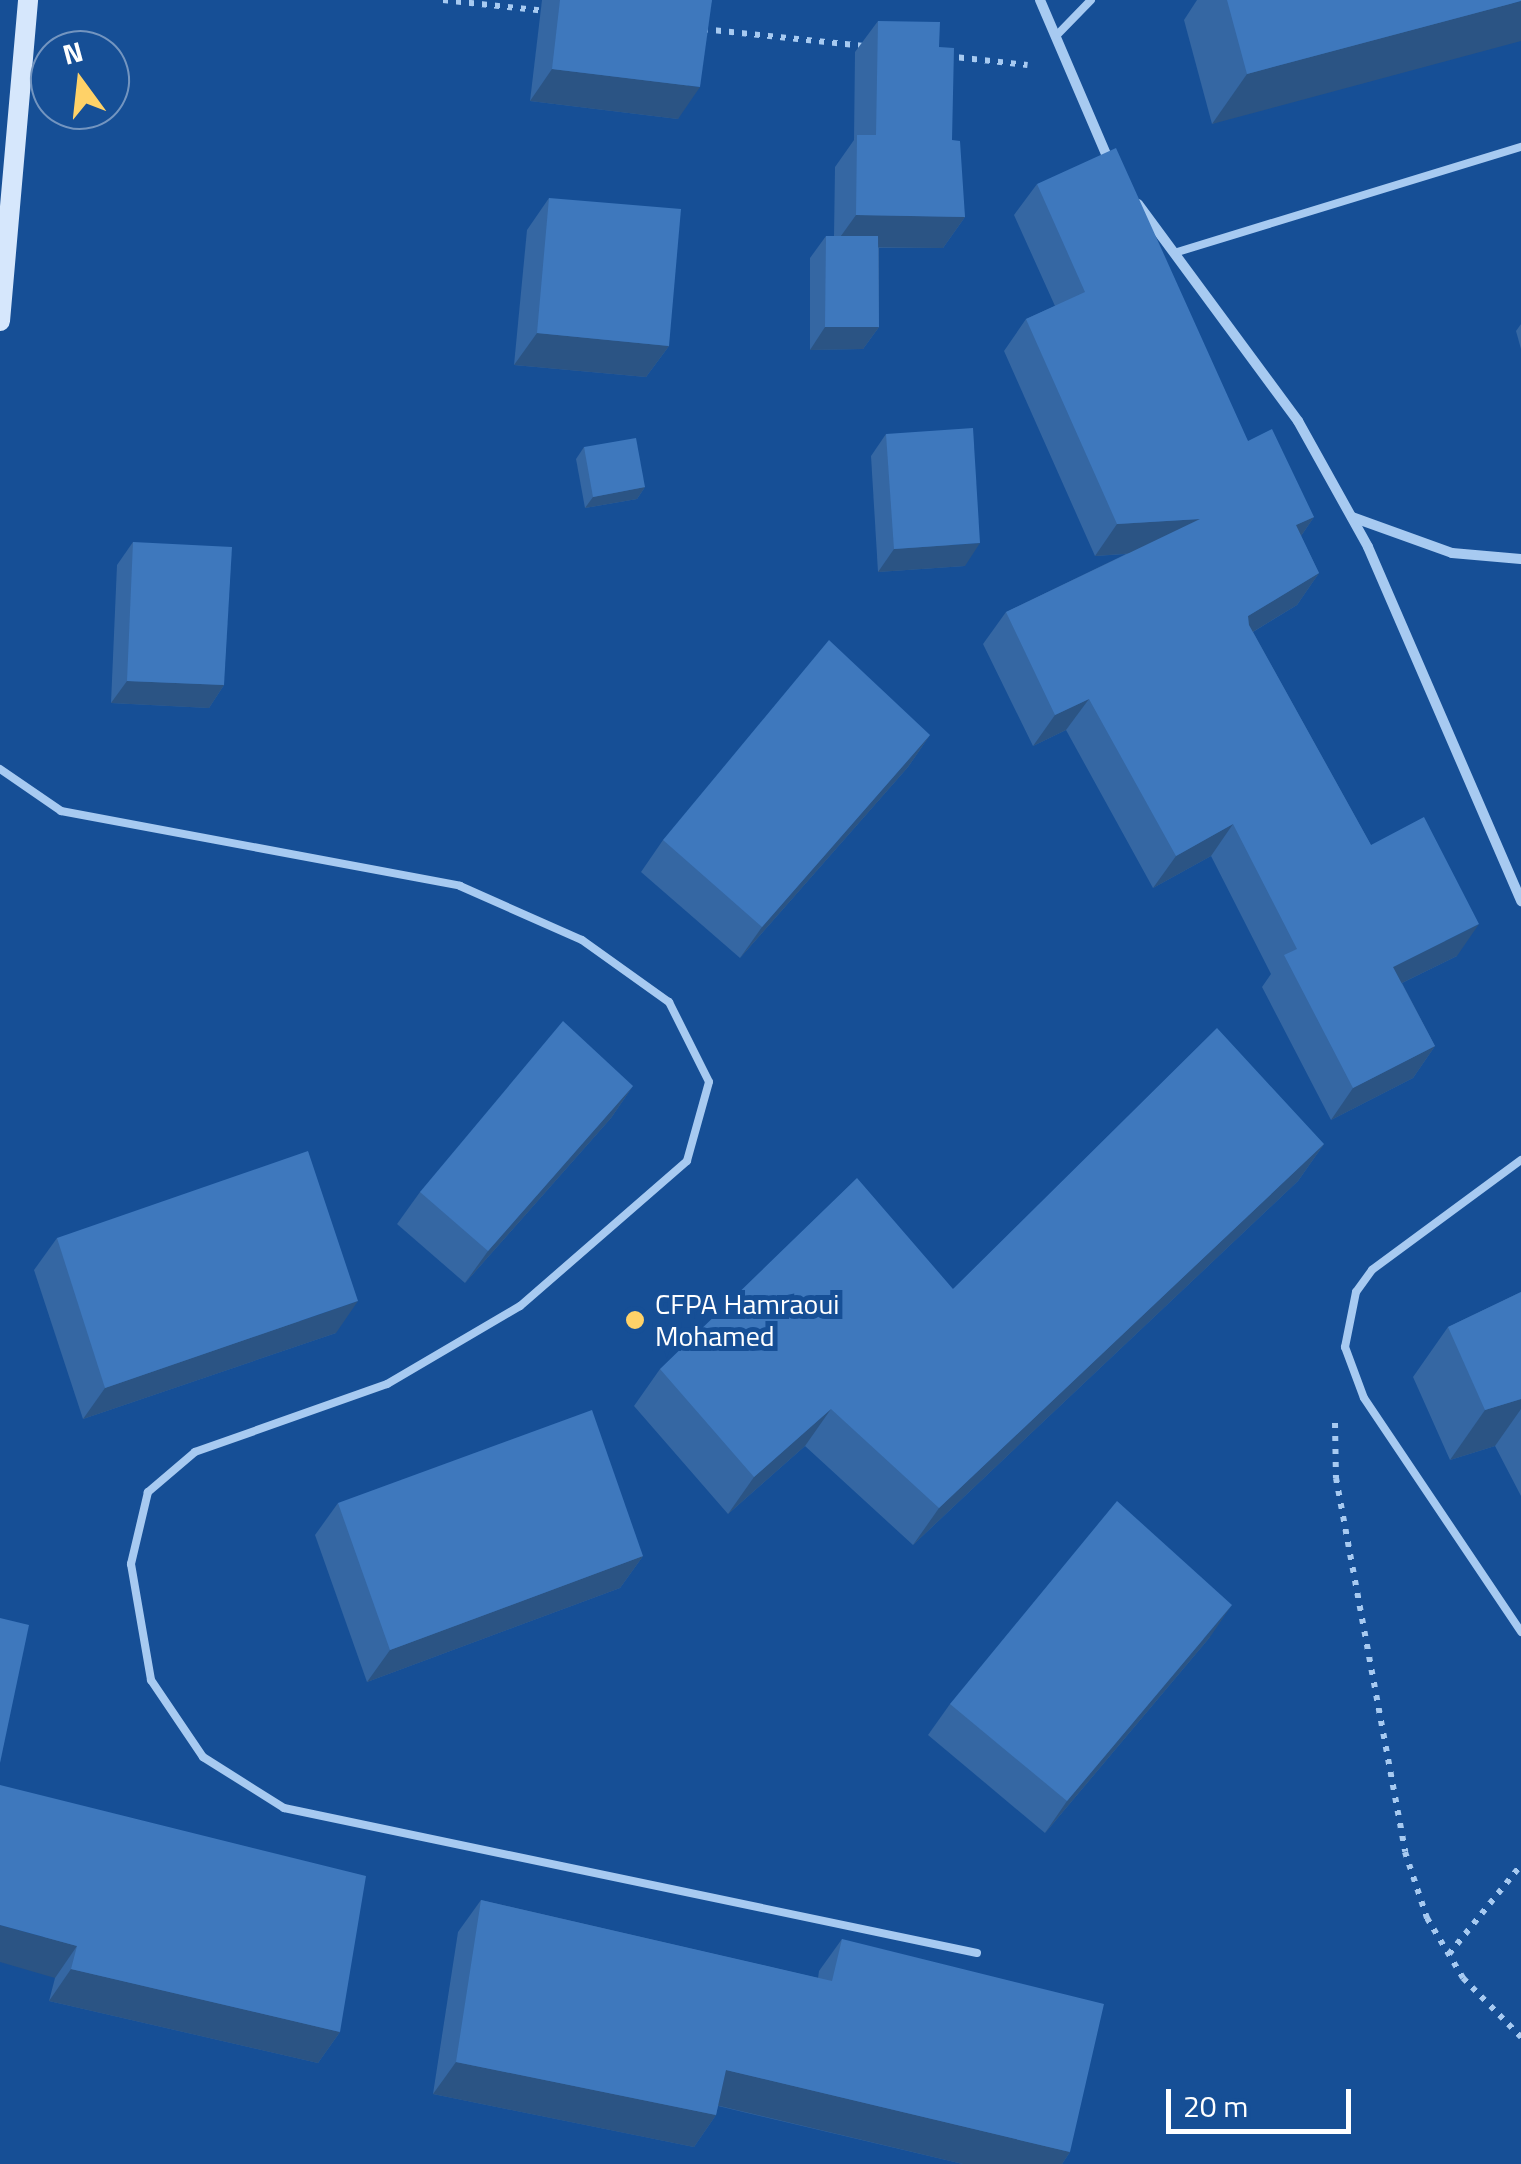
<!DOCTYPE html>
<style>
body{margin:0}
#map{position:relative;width:1521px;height:2164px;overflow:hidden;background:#164f96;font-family:"Titillium Web",sans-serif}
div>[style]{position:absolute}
.path>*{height:6px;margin-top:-3px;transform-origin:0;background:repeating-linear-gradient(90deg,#a7caf1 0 5px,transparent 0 13px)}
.lane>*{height:8px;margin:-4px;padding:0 4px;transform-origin:4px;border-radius:4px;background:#a7caf1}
.street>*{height:10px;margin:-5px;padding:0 5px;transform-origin:5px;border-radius:5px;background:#a7caf1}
.secondary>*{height:20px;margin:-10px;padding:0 10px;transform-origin:10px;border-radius:10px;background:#d6e7fc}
.wall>*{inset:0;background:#3567a3}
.shaded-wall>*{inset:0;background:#2b5484}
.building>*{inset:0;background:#3e78bd}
.dots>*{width:28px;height:28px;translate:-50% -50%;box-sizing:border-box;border:5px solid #164f96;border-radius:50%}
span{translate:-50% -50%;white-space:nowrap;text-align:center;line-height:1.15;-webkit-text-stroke:10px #164f96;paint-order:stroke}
.poi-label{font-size:28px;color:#fff}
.left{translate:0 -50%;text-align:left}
.north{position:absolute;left:30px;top:30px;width:100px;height:100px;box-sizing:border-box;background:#164f96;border:2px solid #7395c0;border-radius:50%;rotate:345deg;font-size:28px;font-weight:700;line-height:40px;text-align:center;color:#fff}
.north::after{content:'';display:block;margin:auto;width:35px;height:45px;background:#ffd268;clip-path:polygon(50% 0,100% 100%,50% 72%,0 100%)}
.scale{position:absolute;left:1166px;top:2089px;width:185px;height:45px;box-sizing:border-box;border:5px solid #fff;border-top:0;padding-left:12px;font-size:30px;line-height:35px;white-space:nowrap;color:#fff;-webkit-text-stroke:8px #164f96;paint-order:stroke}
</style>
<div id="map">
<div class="path">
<i style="left:443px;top:0;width:104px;rotate:6.1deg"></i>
<i style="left:703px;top:29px;width:162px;rotate:6deg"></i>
<i style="left:946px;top:56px;width:82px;rotate:6.3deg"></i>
<i style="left:1335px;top:1423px;width:55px;rotate:89deg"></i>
<i style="left:1336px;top:1478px;width:380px;rotate:79.5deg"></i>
<i style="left:1405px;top:1852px;width:70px;rotate:71.6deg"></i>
<i style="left:1427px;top:1918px;width:70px;rotate:59deg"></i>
<i style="left:1463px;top:1978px;width:83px;rotate:45.5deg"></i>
<i style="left:1449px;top:1954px;width:114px;rotate:-51deg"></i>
</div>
<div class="lane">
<i style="left:1056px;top:36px;width:50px;rotate:-45.8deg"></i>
<i style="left:1174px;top:253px;width:363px;rotate:-17deg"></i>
<i style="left:0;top:769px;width:74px;rotate:34.5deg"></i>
<i style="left:61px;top:811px;width:406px;rotate:10.6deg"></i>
<i style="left:460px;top:886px;width:133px;rotate:23.9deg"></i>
<i style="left:582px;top:940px;width:107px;rotate:35.5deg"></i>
<i style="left:669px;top:1002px;width:89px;rotate:63.4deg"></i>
<i style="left:709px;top:1082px;width:82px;rotate:105.6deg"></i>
<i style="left:687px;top:1161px;width:221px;rotate:139deg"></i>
<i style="left:520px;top:1306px;width:154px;rotate:149.6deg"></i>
<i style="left:387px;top:1384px;width:204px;rotate:160.5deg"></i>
<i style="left:195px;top:1452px;width:62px;rotate:139.6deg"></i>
<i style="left:148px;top:1492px;width:74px;rotate:103.3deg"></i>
<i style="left:131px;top:1564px;width:118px;rotate:80.2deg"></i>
<i style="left:151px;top:1680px;width:93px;rotate:56deg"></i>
<i style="left:203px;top:1757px;width:96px;rotate:32.2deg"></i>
<i style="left:284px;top:1808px;width:708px;rotate:11.82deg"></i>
<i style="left:1521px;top:1160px;width:185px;rotate:143.6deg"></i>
<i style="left:1372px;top:1270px;width:27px;rotate:126deg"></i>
<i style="left:1356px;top:1292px;width:56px;rotate:101.3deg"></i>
<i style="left:1345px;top:1347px;width:54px;rotate:69.6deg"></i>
<i style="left:1364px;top:1398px;width:282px;rotate:56.1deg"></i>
</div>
<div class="street">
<i style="left:1040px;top:0;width:175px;rotate:66.8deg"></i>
<i style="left:1138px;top:204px;width:270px;rotate:53.6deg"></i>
<i style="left:1298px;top:421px;width:144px;rotate:60.9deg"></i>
<i style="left:1368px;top:547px;width:386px;rotate:66.6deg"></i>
<i style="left:1352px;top:517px;width:106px;rotate:19.8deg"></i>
<i style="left:1452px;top:553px;width:69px;rotate:5deg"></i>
</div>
<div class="secondary">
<i style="left:0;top:321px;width:322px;rotate:-85deg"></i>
</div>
<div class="wall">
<i style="clip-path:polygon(542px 0,712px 0,678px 119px,530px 101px)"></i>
<i style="clip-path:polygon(1197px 0,1521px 0,1212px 124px,1184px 20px)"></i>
<i style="clip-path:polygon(878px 21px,952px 140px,965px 217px,943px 248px,879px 248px,879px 327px,863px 349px,810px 350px,810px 258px,826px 236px,834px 236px,835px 167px,854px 140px,855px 52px)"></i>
<i style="clip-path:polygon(1037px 184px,1248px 441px,1314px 517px,1301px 536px,1319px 573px,1297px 605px,1253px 632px,1371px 845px,1457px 956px,1402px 983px,1435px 1046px,1413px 1078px,1331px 1120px,1262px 987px,1271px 974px,1211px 856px,1153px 888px,1066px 730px,1033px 746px,983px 644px,1006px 612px,1126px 554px,1095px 556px,1004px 351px,1026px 319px,1055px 306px,1014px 215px)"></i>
<i style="clip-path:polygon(549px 198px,669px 346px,646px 377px,514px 365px,527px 230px)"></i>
<i style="clip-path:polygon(1521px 324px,1521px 349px,1516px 331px)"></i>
<i style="clip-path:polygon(886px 434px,965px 566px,878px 572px,871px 456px)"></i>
<i style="clip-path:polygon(584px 447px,645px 487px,637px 499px,585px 508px,576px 459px)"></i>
<i style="clip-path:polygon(133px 542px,224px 685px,209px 708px,111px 703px,117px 565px)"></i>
<i style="clip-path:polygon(930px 735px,908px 767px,740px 958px,641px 872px,663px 840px)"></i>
<i style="clip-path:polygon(633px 1086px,611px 1118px,465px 1283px,397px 1224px,420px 1192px)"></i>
<i style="clip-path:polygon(1324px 1144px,1298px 1181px,913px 1545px,805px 1446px,728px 1514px,634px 1406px,660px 1369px,953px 1289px)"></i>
<i style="clip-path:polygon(57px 1238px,336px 1333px,83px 1419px,34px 1270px)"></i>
<i style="clip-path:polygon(1521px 1292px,1521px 1496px,1495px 1446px,1450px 1460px,1413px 1377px,1448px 1327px)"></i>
<i style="clip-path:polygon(338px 1503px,643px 1556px,620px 1588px,367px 1682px,315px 1535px)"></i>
<i style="clip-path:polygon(1210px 1637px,1045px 1833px,928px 1735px,950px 1704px)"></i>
<i style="clip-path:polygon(0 1785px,340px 2032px,318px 2063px,49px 2001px,55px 1978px)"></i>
<i style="clip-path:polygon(481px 1900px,818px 1978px,819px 1971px,842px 1939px,1070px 2152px,1062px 2164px,963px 2164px,718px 2106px,716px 2115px,694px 2147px,433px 2094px,458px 1932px)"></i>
</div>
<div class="shaded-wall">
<i style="clip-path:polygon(1521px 1px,1521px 41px,1212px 124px,1247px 74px)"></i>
<i style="clip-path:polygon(552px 69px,700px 87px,678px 119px,530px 101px)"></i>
<i style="clip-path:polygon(856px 215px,965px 217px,943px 248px,833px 247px)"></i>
<i style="clip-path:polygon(825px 327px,879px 327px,863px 349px,810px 350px)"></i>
<i style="clip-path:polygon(537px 333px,669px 346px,646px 377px,514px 365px)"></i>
<i style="clip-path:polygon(645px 487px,637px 499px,585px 508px,593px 497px)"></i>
<i style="clip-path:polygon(1314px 517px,1292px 549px,1296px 525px)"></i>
<i style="clip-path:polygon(1200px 519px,1177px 550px,1095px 556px,1117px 524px)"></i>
<i style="clip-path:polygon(980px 543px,965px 566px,878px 572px,894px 549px)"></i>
<i style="clip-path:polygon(1319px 573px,1297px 605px,1226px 648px,1248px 616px)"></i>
<i style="clip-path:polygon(127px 681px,224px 685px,209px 708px,111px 703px)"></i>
<i style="clip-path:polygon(1089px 699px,1066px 730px,1033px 746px,1055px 715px)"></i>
<i style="clip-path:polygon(930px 735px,908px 767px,740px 958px,762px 927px)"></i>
<i style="clip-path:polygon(1233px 824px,1211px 856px,1153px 888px,1176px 856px)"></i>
<i style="clip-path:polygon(1479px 924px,1457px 956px,1371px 998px,1393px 967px)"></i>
<i style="clip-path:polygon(1435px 1046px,1413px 1078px,1331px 1120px,1353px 1088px)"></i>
<i style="clip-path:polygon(633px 1086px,611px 1118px,465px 1283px,488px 1251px)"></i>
<i style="clip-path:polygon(1324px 1144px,1298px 1181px,913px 1545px,939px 1508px)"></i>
<i style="clip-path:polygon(358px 1301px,336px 1333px,83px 1419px,105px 1388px)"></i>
<i style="clip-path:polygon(1521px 1399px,1521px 1409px,1495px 1446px,1450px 1460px,1485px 1410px)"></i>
<i style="clip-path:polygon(831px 1409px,805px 1446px,728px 1514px,754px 1477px)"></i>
<i style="clip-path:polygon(643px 1556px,620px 1588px,367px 1682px,390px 1650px)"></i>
<i style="clip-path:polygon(1232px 1605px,1210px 1637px,1045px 1833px,1067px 1801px)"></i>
<i style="clip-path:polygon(0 1925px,77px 1946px,55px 1978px,0 1962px)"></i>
<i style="clip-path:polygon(71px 1969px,340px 2032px,318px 2063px,49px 2001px)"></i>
<i style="clip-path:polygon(456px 2062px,716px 2115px,694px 2147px,433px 2094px)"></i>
<i style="clip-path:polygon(726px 2070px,1070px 2152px,1062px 2164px,963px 2164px,703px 2102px)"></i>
</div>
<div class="building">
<i style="clip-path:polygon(560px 0,712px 0,700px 87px,552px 69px)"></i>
<i style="clip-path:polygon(1227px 0,1521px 0,1521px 1px,1247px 74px)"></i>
<i style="clip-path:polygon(878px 21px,940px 22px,939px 47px,954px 48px,952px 140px,960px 141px,965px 217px,856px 215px,857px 135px,876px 135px)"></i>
<i style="clip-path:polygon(1116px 148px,1248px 441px,1272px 429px,1314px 517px,1296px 525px,1319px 573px,1248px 616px,1249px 625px,1371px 845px,1424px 817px,1479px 924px,1393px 967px,1435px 1046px,1353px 1088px,1284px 955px,1297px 949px,1233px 824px,1176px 856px,1089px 699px,1055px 715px,1006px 612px,1200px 519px,1117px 524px,1026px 319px,1085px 292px,1037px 184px)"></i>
<i style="clip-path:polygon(549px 198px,681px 209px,669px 346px,537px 333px)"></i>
<i style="clip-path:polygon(826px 236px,878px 236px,879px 327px,825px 327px)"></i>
<i style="clip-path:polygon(973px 428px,980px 543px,894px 549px,886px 434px)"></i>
<i style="clip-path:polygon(636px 438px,645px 487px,593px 497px,584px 447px)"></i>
<i style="clip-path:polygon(133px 542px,232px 547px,224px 685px,127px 681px)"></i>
<i style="clip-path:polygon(829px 640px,930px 735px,762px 927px,663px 840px)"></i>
<i style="clip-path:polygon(563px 1021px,633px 1086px,488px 1251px,420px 1192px)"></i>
<i style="clip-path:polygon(1217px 1028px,1324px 1144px,939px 1508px,831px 1409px,754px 1477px,660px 1369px,857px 1178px,953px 1289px)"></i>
<i style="clip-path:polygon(308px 1151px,358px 1301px,105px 1388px,57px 1238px)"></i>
<i style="clip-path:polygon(1521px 1292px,1521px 1399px,1485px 1410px,1448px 1327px)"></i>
<i style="clip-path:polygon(592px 1410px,643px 1556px,390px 1650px,338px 1503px)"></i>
<i style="clip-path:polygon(1117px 1501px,1232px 1605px,1067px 1801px,950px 1704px)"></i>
<i style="clip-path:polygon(0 1618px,29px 1625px,0 1763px)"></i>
<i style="clip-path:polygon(0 1785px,366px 1876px,340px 2032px,71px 1969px,77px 1946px,0 1925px)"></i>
<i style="clip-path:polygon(481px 1900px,832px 1981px,842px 1939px,1104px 2004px,1070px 2152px,726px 2070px,716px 2115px,456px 2062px)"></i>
</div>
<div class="dots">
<i style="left:635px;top:1320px;background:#ffd268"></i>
</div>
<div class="poi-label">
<span class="left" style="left:655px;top:1320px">CFPA Hamraoui<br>Mohamed</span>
</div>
<div class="north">N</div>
<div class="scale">20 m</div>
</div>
